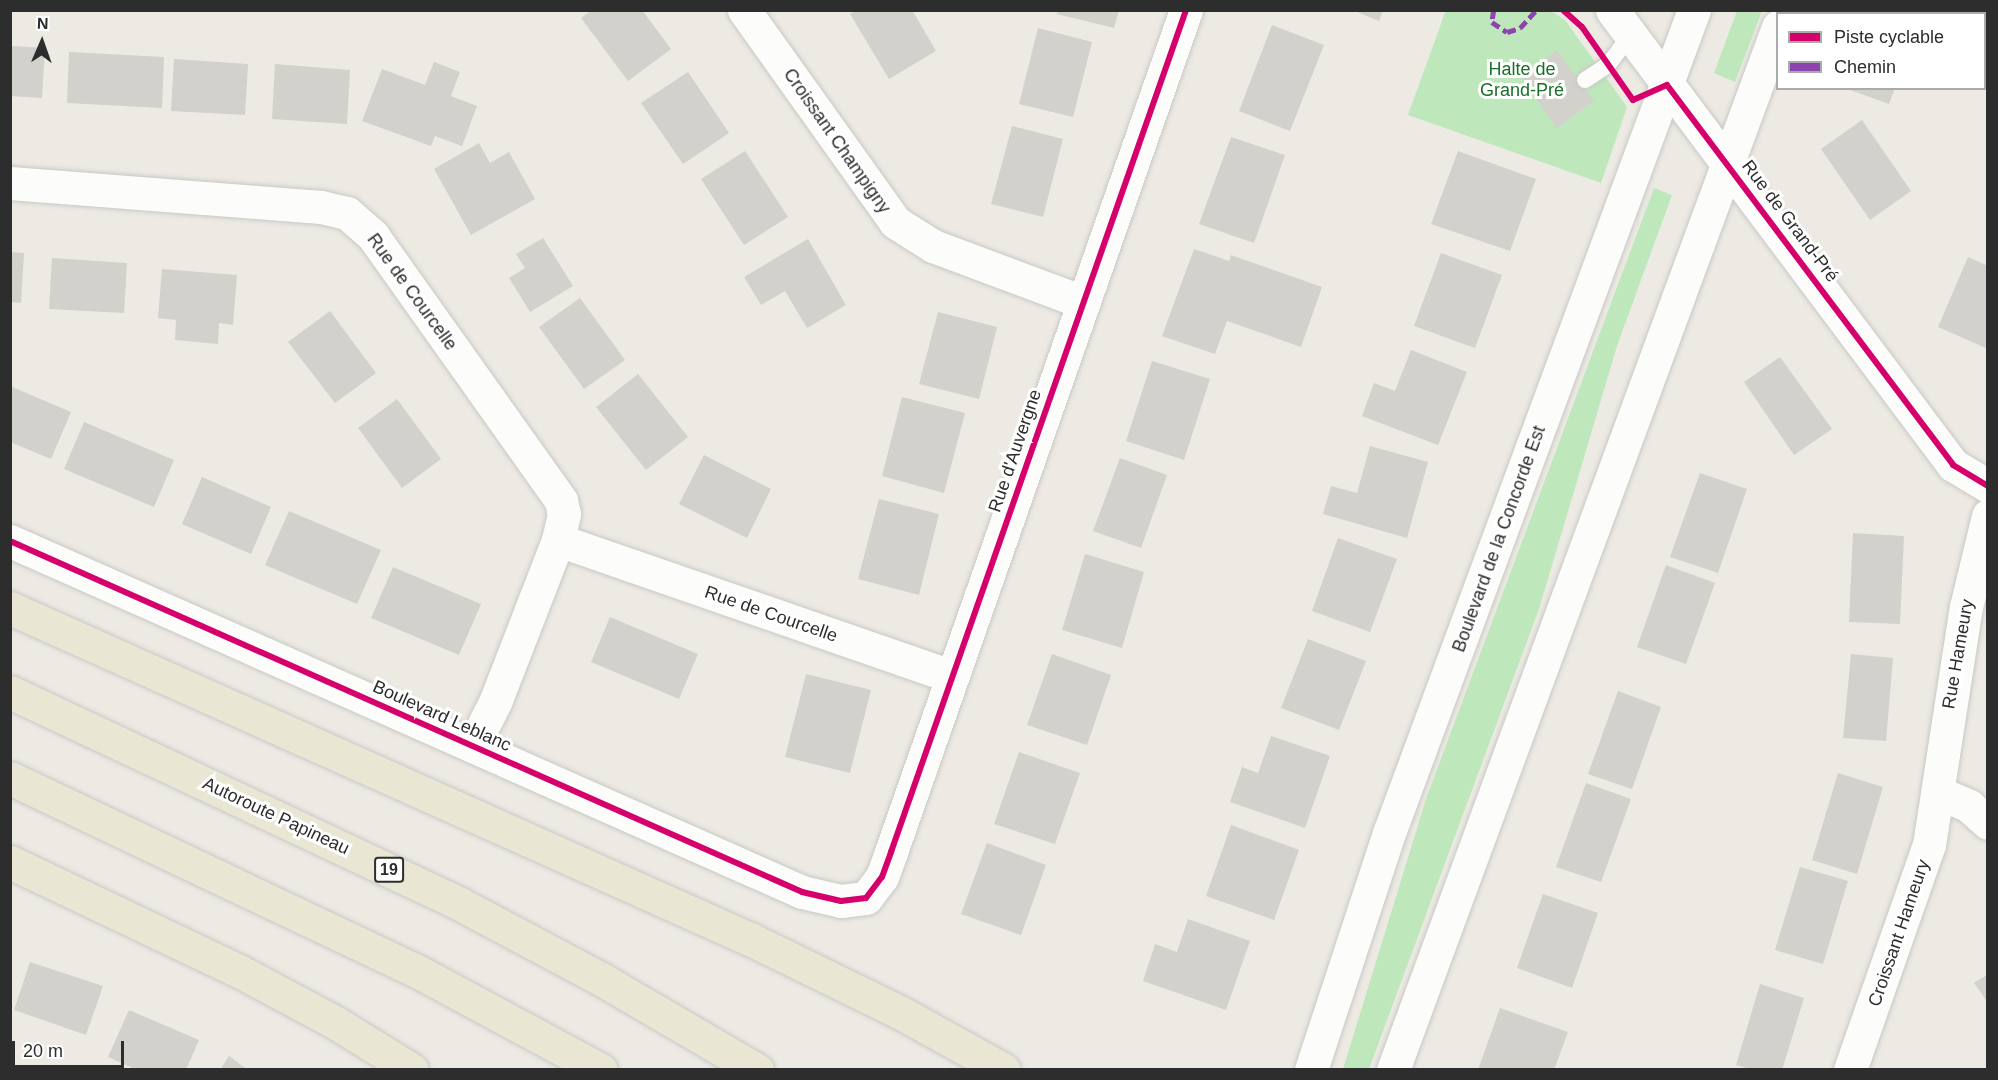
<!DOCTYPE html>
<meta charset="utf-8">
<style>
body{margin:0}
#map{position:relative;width:1998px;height:1080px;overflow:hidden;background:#eceae2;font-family:Arial,sans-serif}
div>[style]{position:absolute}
.green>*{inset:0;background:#bee8bc}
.building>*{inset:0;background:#d2d1cb}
.roads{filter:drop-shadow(0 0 2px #c9c8c7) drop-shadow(0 0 2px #c9c8c7)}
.service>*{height:16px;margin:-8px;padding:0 8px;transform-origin:8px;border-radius:8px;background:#fcfcfb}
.minor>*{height:33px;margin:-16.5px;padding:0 16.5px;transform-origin:16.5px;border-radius:16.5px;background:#fcfcfb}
.tertiary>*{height:33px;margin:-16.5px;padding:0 16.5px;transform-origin:16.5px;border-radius:16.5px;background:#fcfcfb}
.motorway>*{height:33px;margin:-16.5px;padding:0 16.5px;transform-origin:16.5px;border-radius:16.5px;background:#eae6d4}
.quiet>*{height:4.5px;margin-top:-2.25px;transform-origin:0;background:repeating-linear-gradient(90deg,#8e44ad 0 9px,transparent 0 13.5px)}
.cycleway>*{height:6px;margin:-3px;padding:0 3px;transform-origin:3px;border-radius:3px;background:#d6006c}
span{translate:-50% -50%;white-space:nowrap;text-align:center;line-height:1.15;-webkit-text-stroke:6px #fff;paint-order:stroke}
.shield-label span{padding:2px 4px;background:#fff;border:2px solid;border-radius:4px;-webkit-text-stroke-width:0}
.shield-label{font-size:16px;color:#2d2d2d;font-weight:700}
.park-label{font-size:18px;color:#186f27}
.street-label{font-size:18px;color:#2d2d2d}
.frame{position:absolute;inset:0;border:12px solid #2d2d2d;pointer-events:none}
.legend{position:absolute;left:1776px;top:12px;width:210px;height:78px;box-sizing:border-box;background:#fff;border:2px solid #ababab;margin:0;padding:8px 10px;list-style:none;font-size:18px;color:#2d2d2d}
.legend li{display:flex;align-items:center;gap:12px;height:30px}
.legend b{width:30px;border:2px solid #ababab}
.north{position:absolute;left:12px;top:12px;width:60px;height:60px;-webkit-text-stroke:4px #fff;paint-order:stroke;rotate:2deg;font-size:16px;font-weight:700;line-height:24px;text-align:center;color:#2d2d2d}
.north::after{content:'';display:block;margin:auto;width:21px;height:27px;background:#2d2d2d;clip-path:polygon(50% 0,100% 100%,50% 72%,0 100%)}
.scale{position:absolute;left:12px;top:1041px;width:112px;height:27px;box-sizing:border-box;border:3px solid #2d2d2d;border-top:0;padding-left:8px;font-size:18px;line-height:21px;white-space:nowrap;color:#2d2d2d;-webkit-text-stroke:4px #fff;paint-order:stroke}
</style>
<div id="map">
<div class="green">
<i style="clip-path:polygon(1446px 10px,1549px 10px,1565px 20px,1627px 107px,1601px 183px,1408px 115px)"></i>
<i style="clip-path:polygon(1737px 11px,1762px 11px,1735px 82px,1714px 73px)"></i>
<i style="clip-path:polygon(1654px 188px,1672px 195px,1617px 346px,1540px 606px,1369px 1069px,1343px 1069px,1426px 799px)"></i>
</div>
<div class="building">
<i style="clip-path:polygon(592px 10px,642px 10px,671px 49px,628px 81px,581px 18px)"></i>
<i style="clip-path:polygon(855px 10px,912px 10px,936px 51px,889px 79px,850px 14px)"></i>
<i style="clip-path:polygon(1058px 10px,1119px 10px,1114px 28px,1057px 14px)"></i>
<i style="clip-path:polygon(1352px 10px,1383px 10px,1379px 21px)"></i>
<i style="clip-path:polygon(1272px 25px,1324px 45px,1290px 131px,1239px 111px)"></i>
<i style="clip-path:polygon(1038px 28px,1092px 42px,1073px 117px,1019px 104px)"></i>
<i style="clip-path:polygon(10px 46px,45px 48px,42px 98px,10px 96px)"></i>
<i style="clip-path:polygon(1557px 50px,1594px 101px,1557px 128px,1520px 77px)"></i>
<i style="clip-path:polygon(69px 52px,164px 57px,162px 108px,67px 103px)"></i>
<i style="clip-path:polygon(174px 59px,248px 64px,245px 115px,171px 111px)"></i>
<i style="clip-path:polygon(434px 62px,460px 72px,451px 96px,477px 106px,462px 146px,435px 136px,431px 146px,362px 121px,382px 69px,425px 85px)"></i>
<i style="clip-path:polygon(275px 64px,350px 70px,347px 124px,272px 119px)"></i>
<i style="clip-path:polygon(688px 72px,729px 133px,683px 164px,641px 103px)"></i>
<i style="clip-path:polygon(1845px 88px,1895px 88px,1889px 104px)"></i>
<i style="clip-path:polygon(1862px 120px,1911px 191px,1870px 220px,1821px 149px)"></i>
<i style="clip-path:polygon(1012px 126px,1063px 139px,1043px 217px,991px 204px)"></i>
<i style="clip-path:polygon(1231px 137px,1285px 155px,1254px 243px,1199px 224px)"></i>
<i style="clip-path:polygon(479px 143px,490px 163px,509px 152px,535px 199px,471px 235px,434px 169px)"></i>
<i style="clip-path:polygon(745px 151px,788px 217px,744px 245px,701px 179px)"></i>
<i style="clip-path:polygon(1458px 151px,1536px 179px,1510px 251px,1431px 224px)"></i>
<i style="clip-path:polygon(543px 238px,573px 286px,530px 312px,509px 278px,525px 268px,516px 254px)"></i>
<i style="clip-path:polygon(808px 239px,846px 305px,807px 328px,785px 291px,761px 305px,744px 277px)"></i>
<i style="clip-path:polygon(1194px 249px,1229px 261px,1231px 255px,1322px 287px,1301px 347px,1227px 321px,1215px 354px,1162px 336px)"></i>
<i style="clip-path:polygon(10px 252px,24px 253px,21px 303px,10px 302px)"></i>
<i style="clip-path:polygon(1441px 253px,1502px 275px,1475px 348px,1414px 326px)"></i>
<i style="clip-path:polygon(1968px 257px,1988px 266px,1988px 349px,1938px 327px)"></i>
<i style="clip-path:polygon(52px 258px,127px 263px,124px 313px,49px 309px)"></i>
<i style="clip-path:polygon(162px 269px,237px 275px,233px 325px,219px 323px,218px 344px,175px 340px,176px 320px,158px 318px)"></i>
<i style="clip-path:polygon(580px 298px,625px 360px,584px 389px,539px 327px)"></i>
<i style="clip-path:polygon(330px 311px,376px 373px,335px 403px,288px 342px)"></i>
<i style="clip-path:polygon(938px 312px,997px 327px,979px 399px,919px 384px)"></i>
<i style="clip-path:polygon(1411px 350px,1467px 372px,1438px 445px,1362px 416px,1374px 383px,1395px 391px)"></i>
<i style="clip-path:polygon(1780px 357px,1832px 429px,1794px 455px,1744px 382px)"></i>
<i style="clip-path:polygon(1152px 361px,1210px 379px,1184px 460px,1126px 441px)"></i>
<i style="clip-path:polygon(638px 374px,688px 437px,646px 470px,596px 407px)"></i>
<i style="clip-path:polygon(10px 386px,71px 412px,51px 459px,10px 442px)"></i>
<i style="clip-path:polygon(902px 397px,965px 413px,944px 493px,882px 476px)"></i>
<i style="clip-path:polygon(397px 399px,441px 459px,402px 488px,358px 428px)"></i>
<i style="clip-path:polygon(84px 422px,174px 460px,154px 507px,64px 469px)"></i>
<i style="clip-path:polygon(1370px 446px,1428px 462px,1407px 538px,1323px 514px,1331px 486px,1357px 493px)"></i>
<i style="clip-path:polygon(704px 455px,771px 489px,747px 538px,679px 504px)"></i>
<i style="clip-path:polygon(1120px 458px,1167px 475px,1141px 548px,1093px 531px)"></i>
<i style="clip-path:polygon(1700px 473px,1747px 489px,1718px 573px,1670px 557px)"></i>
<i style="clip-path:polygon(202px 477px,271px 507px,251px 554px,182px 524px)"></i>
<i style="clip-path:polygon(879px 499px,939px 514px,919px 595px,858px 579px)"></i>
<i style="clip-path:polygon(289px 511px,381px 550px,357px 604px,265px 565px)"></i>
<i style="clip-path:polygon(1853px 533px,1904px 536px,1900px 624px,1849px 622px)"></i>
<i style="clip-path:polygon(1338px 538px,1397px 559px,1370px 632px,1312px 611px)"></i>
<i style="clip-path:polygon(1085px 554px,1144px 572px,1122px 648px,1062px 630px)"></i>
<i style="clip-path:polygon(1666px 565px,1715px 583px,1686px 664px,1637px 647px)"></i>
<i style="clip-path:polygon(393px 567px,481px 604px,459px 655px,371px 618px)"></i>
<i style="clip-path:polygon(610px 617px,698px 654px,679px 699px,591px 662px)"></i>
<i style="clip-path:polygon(1308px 639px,1366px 661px,1339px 730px,1281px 708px)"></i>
<i style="clip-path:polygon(1052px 654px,1111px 675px,1087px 745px,1027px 725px)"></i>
<i style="clip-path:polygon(1851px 654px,1893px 658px,1886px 741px,1843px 738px)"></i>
<i style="clip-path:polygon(806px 674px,871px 690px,850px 773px,785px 757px)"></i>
<i style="clip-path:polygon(1618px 691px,1661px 707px,1632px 789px,1588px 774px)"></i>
<i style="clip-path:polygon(1271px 736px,1330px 756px,1305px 828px,1230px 802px,1242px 767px,1258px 773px)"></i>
<i style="clip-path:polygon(1019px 752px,1080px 773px,1055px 844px,994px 824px)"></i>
<i style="clip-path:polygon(1838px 773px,1883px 787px,1857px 874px,1812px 860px)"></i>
<i style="clip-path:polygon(1586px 783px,1631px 799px,1601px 882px,1556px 867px)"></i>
<i style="clip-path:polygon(1231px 825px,1299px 850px,1274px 920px,1206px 896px)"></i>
<i style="clip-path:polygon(987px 843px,1046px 865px,1021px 935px,961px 914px)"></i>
<i style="clip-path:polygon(1800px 867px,1848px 881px,1823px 964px,1775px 950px)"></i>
<i style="clip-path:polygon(1543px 894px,1598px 913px,1572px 988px,1517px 968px)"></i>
<i style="clip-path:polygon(1188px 919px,1250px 941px,1226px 1010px,1143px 981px,1155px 944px,1177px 952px)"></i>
<i style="clip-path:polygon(30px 962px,103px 986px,86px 1035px,14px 1010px)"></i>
<i style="clip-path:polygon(1988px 974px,1988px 1003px,1974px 983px)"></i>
<i style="clip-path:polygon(1760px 984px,1804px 998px,1782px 1070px,1753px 1070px,1736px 1065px)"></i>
<i style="clip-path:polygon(1500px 1008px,1568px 1032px,1554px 1070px,1478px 1070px)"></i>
<i style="clip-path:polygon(129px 1010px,199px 1040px,186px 1070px,137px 1070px,108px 1057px)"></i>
<i style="clip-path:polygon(229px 1056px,248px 1070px,220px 1070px)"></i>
</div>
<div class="roads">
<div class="service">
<i style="left:1585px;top:80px;width:27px;rotate:-33deg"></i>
<i style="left:1608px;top:65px;width:36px;rotate:-53deg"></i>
</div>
<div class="minor">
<i style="left:744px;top:10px;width:260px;rotate:54.5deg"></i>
<i style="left:895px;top:222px;width:45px;rotate:32.3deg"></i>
<i style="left:933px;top:246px;width:160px;rotate:20.5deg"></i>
<i style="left:1612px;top:10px;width:569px;rotate:53.15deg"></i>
<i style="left:1953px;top:465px;width:41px;rotate:31deg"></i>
<i style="left:10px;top:183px;width:312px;rotate:4.4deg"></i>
<i style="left:321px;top:207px;width:27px;rotate:13deg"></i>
<i style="left:347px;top:213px;width:35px;rotate:41deg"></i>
<i style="left:373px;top:236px;width:325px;rotate:54.6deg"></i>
<i style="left:561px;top:501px;width:13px;rotate:77deg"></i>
<i style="left:564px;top:514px;width:27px;rotate:103deg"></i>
<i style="left:558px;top:540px;width:172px;rotate:111.2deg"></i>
<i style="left:496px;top:700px;width:51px;rotate:116.6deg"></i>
<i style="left:558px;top:540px;width:416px;rotate:19.1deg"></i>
<i style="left:10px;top:541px;width:866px;rotate:23.9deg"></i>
<i style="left:802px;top:892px;width:40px;rotate:13deg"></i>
<i style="left:841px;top:901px;width:25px;rotate:-7deg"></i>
<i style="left:866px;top:898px;width:26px;rotate:-53deg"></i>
<i style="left:882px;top:877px;width:27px;rotate:-70deg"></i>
<i style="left:891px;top:852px;width:892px;rotate:-70.69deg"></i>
<i style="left:1939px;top:793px;width:33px;rotate:23deg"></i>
<i style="left:1969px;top:806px;width:25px;rotate:42deg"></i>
<i style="left:1850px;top:1070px;width:238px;rotate:-70.7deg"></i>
<i style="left:1929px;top:845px;width:241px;rotate:-81.2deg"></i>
<i style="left:1966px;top:607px;width:94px;rotate:-76.4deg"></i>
</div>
<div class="tertiary">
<i style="left:1311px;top:1070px;width:250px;rotate:-71.8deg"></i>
<i style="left:1389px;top:833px;width:878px;rotate:-69.67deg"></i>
<i style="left:1393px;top:1070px;width:1112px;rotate:-69.74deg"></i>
</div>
<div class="motorway">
<i style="left:10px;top:608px;width:813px;rotate:24.11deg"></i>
<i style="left:752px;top:940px;width:168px;rotate:26.1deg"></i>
<i style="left:903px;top:1014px;width:115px;rotate:29deg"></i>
<i style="left:10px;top:692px;width:497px;rotate:25.2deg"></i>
<i style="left:460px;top:904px;width:160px;rotate:28deg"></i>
<i style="left:601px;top:979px;width:181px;rotate:30.3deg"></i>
<i style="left:10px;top:778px;width:448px;rotate:25.4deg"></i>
<i style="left:415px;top:970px;width:211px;rotate:28.3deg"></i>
<i style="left:10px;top:862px;width:256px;rotate:25.5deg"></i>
<i style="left:241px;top:972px;width:108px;rotate:28.2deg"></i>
<i style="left:336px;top:1023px;width:89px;rotate:31.7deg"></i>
</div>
</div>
<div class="quiet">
<i style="left:1494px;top:10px;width:12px;rotate:99deg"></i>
<i style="left:1492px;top:22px;width:18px;rotate:34deg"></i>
<i style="left:1507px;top:32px;width:14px;rotate:-17deg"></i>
<i style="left:1520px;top:28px;width:24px;rotate:-48deg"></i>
</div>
<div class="cycleway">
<i style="left:1563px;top:10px;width:25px;rotate:42deg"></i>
<i style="left:1582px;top:27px;width:89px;rotate:55.1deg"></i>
<i style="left:1633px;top:100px;width:37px;rotate:-24deg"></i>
<i style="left:1667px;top:85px;width:476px;rotate:53deg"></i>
<i style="left:1953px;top:465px;width:41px;rotate:31deg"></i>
<i style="left:10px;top:541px;width:866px;rotate:23.9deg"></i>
<i style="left:802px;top:892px;width:40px;rotate:13deg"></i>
<i style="left:841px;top:901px;width:25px;rotate:-7deg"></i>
<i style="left:866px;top:898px;width:26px;rotate:-53deg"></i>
<i style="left:882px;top:877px;width:27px;rotate:-70deg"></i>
<i style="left:891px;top:852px;width:892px;rotate:-70.69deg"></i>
</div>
<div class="shield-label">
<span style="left:389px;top:870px">19</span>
</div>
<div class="park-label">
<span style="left:1522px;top:80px">Halte de<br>Grand-Pré</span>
</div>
<div class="street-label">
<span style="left:837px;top:141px;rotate:55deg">Croissant Champigny</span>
<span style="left:1790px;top:221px;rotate:53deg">Rue de Grand-Pré</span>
<span style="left:412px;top:292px;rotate:54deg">Rue de Courcelle</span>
<span style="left:1015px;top:451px;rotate:-71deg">Rue d'Auvergne</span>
<span style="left:1499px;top:539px;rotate:-70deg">Boulevard de la Concorde Est</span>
<span style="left:771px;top:614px;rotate:19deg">Rue de Courcelle</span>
<span style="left:1958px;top:654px;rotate:-80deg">Rue Hameury</span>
<span style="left:442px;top:716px;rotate:24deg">Boulevard Leblanc</span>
<span style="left:276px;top:816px;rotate:25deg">Autoroute Papineau</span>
<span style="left:1899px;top:933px;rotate:-71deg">Croissant Hameury</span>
</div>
<div class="frame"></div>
<ul class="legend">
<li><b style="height:8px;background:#d6006c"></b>Piste cyclable</li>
<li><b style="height:8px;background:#8e44ad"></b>Chemin</li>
</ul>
<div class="north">N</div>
<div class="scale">20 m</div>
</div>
